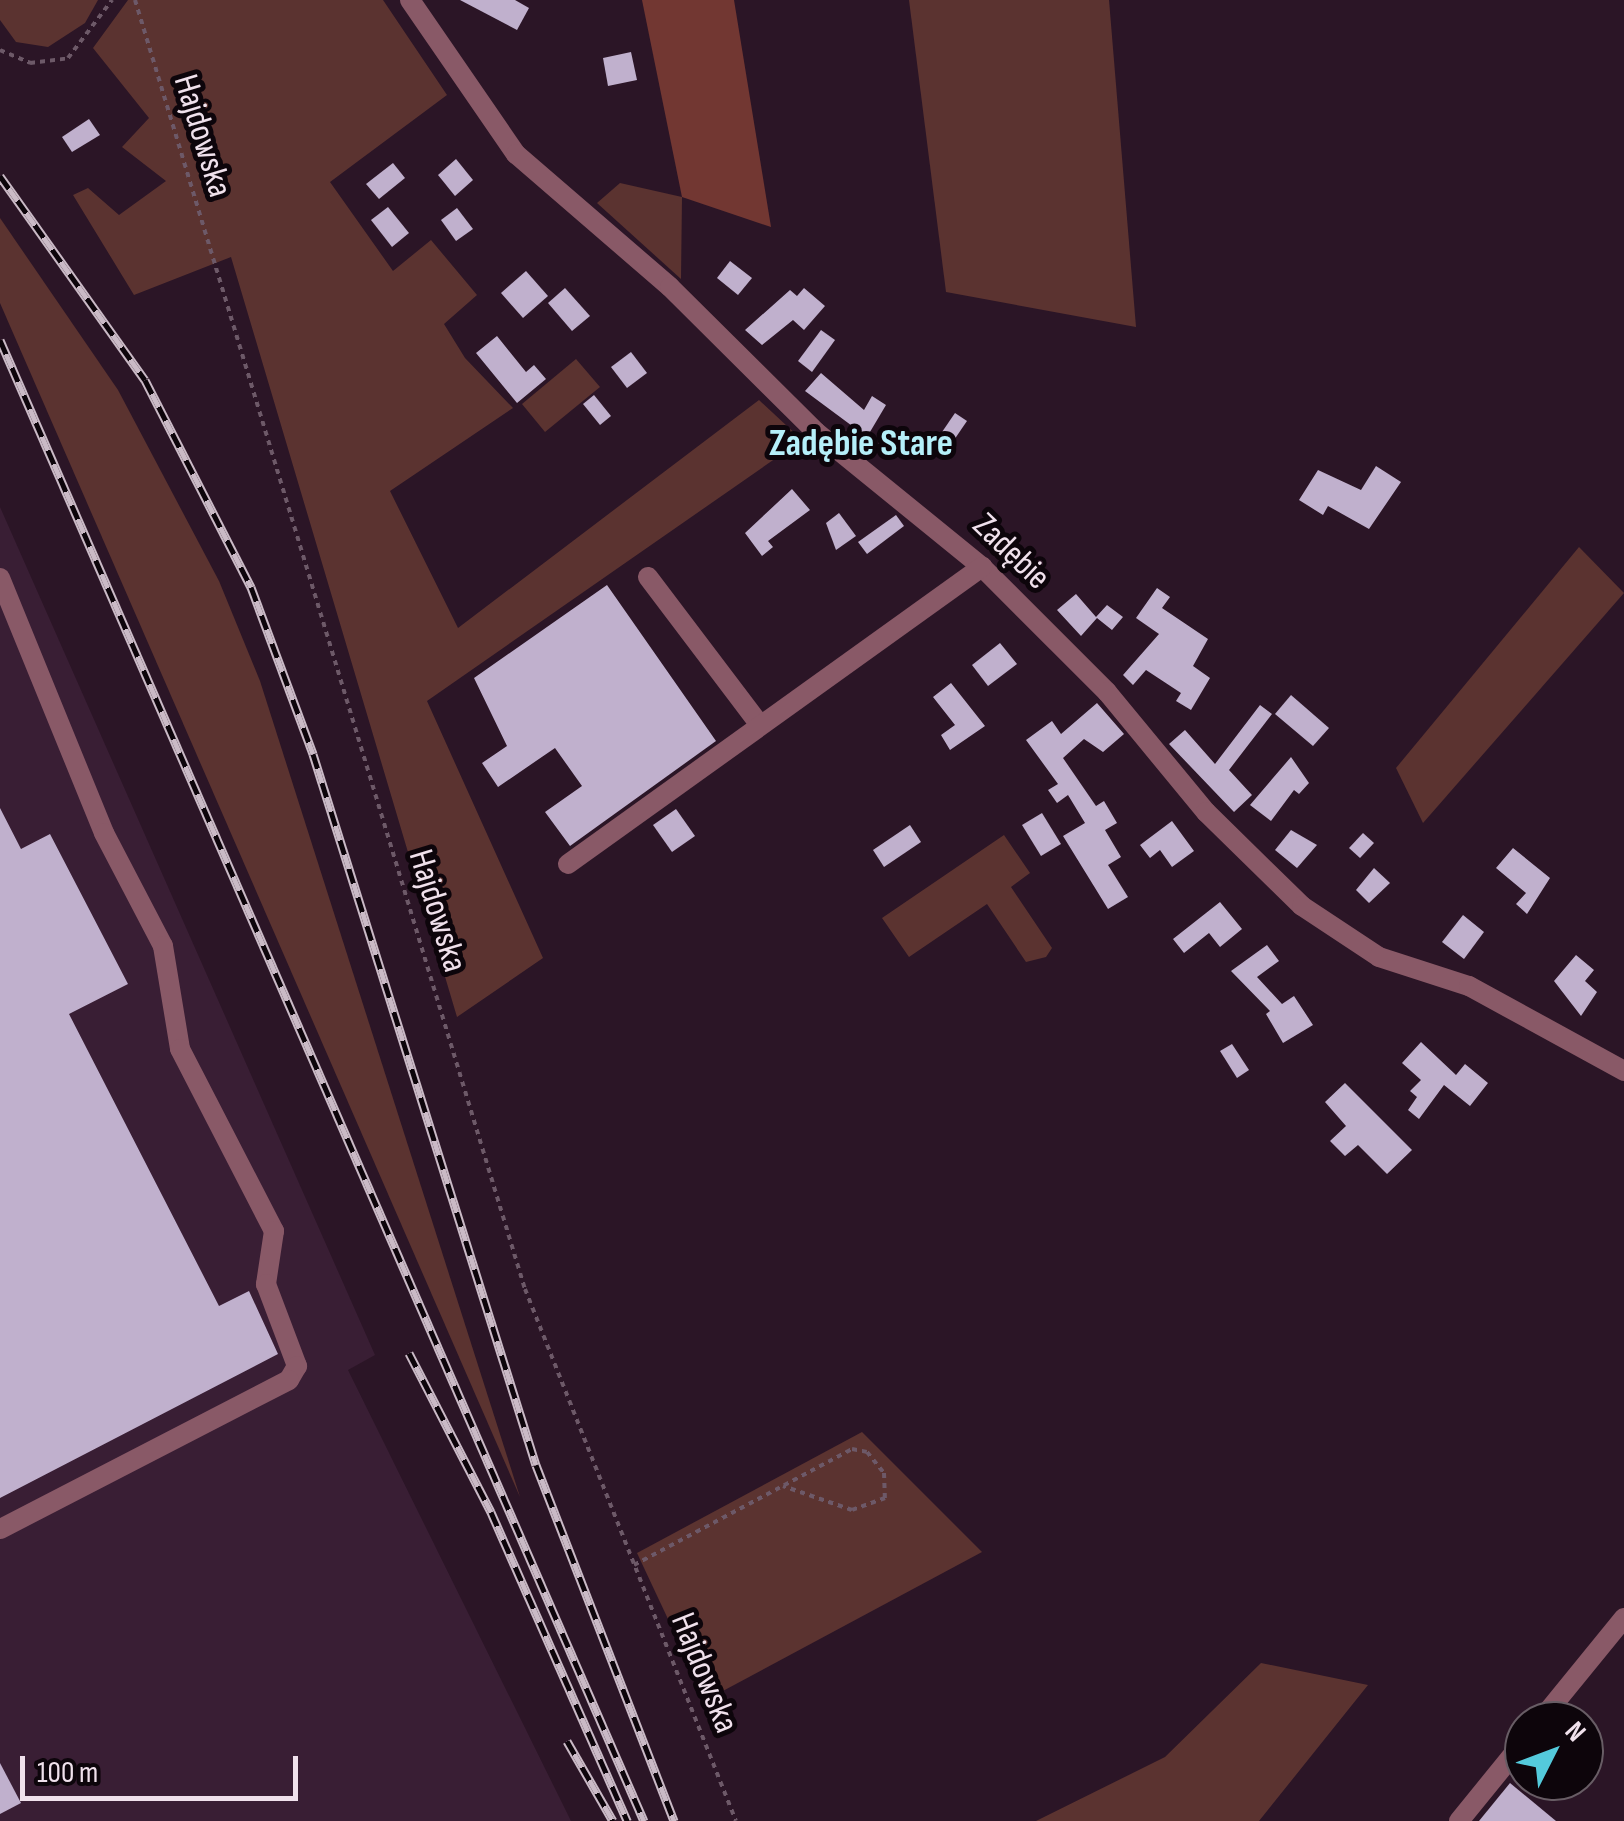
<!DOCTYPE html>
<meta charset="utf-8">
<style>
body{margin:0}
#map{position:relative;width:1624px;height:1821px;overflow:hidden;background:#2b1526;font-family:"Sofia Sans Condensed",sans-serif}
div>[style]{position:absolute}
.built>*{inset:0;background:#391e34}
.green>*{inset:0;background:#5b3330}
.forest>*{inset:0;background:#723732}
.building>*{inset:0;background:#c0b0cd}
.path>*{height:4px;margin-top:-2px;transform-origin:0;background:repeating-linear-gradient(90deg,#6d5968 0 5px,transparent 0 10px)}
.minor>*{height:20px;margin:-10px;padding:0 10px;transform-origin:10px;border-radius:10px;background:#895967}
.rail>*{height:9px;margin-top:-4.5px;transform-origin:0;background:repeating-linear-gradient(90deg,#0d050b 0 15px,#cabac6 0 30px);box-sizing:border-box;border-block:2px solid #cabac6}
span{translate:-50% -50%;white-space:nowrap;text-align:center;line-height:1.15;-webkit-text-stroke:10px #0d050b;paint-order:stroke}
.street-label{font-size:35px;color:#f0e1ec}
.neighbourhood-label{font-size:38px;color:#b5eff9;font-weight:700}
.north{position:absolute;left:1504px;top:1701px;width:100px;height:100px;box-sizing:border-box;background:#0d050b;border:2px solid #685d65;border-radius:50%;rotate:48deg;font-size:28px;font-weight:700;line-height:40px;text-align:center;color:#f0e1ec}
.north::after{content:'';display:block;margin:auto;width:35px;height:45px;background:#54cadc;clip-path:polygon(50% 0,100% 100%,50% 72%,0 100%)}
.scale{position:absolute;left:20px;top:1756px;width:278px;height:45px;box-sizing:border-box;border:5px solid #f0e1ec;border-top:0;padding-left:12px;font-size:30px;line-height:35px;white-space:nowrap;color:#f0e1ec;-webkit-text-stroke:8px #0d050b;paint-order:stroke}
</style>
<div id="map">
<div class="built">
<i style="clip-path:polygon(0 507px,375px 1355px,348px 1370px,571px 1821px,0 1821px)"></i>
</div>
<div class="green">
<i style="clip-path:polygon(0 0,98px 0,85px 23px,48px 47px,16px 42px,0 20px)"></i>
<i style="clip-path:polygon(128px 0,383px 0,447px 95px,330px 182px,393px 271px,431px 240px,477px 295px,444px 324px,465px 358px,513px 408px,390px 491px,458px 628px,759px 400px,802px 440px,427px 701px,543px 958px,457px 1017px,231px 257px,134px 295px,73px 195px,88px 188px,119px 215px,166px 181px,122px 147px,149px 118px,93px 48px)"></i>
<i style="clip-path:polygon(909px 0,1109px 0,1136px 327px,946px 292px)"></i>
<i style="clip-path:polygon(620px 183px,682px 197px,681px 279px,597px 203px)"></i>
<i style="clip-path:polygon(0 218px,118px 390px,219px 581px,260px 681px,520px 1497px,0 303px)"></i>
<i style="clip-path:polygon(576px 359px,600px 387px,545px 432px,522px 404px)"></i>
<i style="clip-path:polygon(1579px 547px,1624px 593px,1423px 823px,1396px 768px)"></i>
<i style="clip-path:polygon(1004px 835px,1030px 873px,1011px 887px,1052px 948px,1046px 957px,1026px 962px,987px 904px,909px 957px,882px 918px)"></i>
<i style="clip-path:polygon(862px 1432px,982px 1552px,706px 1700px,637px 1553px)"></i>
<i style="clip-path:polygon(1261px 1663px,1368px 1685px,1259px 1821px,1036px 1821px,1165px 1757px)"></i>
</div>
<div class="forest">
<i style="clip-path:polygon(642px 0,734px 0,771px 227px,682px 197px)"></i>
</div>
<div class="building">
<i style="clip-path:polygon(460px 0,515px 0,529px 8px,517px 30px)"></i>
<i style="clip-path:polygon(631px 52px,637px 80px,608px 86px,603px 58px)"></i>
<i style="clip-path:polygon(89px 119px,100px 135px,72px 152px,62px 137px)"></i>
<i style="clip-path:polygon(456px 159px,473px 180px,455px 196px,438px 175px)"></i>
<i style="clip-path:polygon(393px 163px,405px 178px,379px 199px,366px 184px)"></i>
<i style="clip-path:polygon(388px 207px,409px 233px,392px 247px,371px 220px)"></i>
<i style="clip-path:polygon(457px 208px,473px 229px,456px 241px,441px 220px)"></i>
<i style="clip-path:polygon(730px 261px,752px 278px,738px 295px,717px 278px)"></i>
<i style="clip-path:polygon(526px 271px,548px 296px,523px 318px,501px 293px)"></i>
<i style="clip-path:polygon(565px 288px,590px 316px,572px 331px,548px 303px)"></i>
<i style="clip-path:polygon(804px 288px,825px 306px,804px 330px,793px 320px,762px 345px,745px 330px,790px 290px,797px 296px)"></i>
<i style="clip-path:polygon(821px 330px,835px 340px,812px 372px,798px 361px)"></i>
<i style="clip-path:polygon(497px 336px,526px 372px,534px 365px,546px 379px,517px 403px,476px 353px)"></i>
<i style="clip-path:polygon(631px 352px,647px 373px,627px 388px,611px 367px)"></i>
<i style="clip-path:polygon(821px 373px,864px 410px,872px 396px,886px 405px,867px 437px,805px 391px)"></i>
<i style="clip-path:polygon(594px 395px,611px 416px,600px 425px,583px 404px)"></i>
<i style="clip-path:polygon(955px 413px,967px 421px,954px 440px,942px 432px)"></i>
<i style="clip-path:polygon(1376px 466px,1401px 482px,1369px 529px,1328px 506px,1323px 515px,1299px 500px,1318px 470px,1361px 490px)"></i>
<i style="clip-path:polygon(792px 489px,810px 510px,768px 541px,773px 547px,762px 556px,745px 533px)"></i>
<i style="clip-path:polygon(839px 513px,856px 536px,836px 550px,826px 523px)"></i>
<i style="clip-path:polygon(896px 515px,904px 526px,867px 554px,858px 542px)"></i>
<i style="clip-path:polygon(607px 585px,716px 741px,570px 846px,545px 812px,582px 786px,555px 748px,498px 787px,482px 763px,507px 746px,474px 678px)"></i>
<i style="clip-path:polygon(1157px 588px,1170px 597px,1162px 608px,1208px 639px,1193px 666px,1210px 678px,1191px 710px,1176px 701px,1181px 693px,1146px 670px,1133px 685px,1123px 675px,1159px 634px,1136px 618px)"></i>
<i style="clip-path:polygon(1076px 594px,1096px 617px,1107px 605px,1123px 617px,1112px 630px,1097px 618px,1081px 636px,1057px 610px)"></i>
<i style="clip-path:polygon(1000px 643px,1017px 664px,988px 686px,972px 665px)"></i>
<i style="clip-path:polygon(951px 683px,985px 726px,950px 750px,941px 735px,955px 725px,933px 697px)"></i>
<i style="clip-path:polygon(1291px 695px,1329px 728px,1313px 746px,1275px 714px)"></i>
<i style="clip-path:polygon(1097px 703px,1124px 734px,1103px 752px,1084px 739px,1063px 758px,1096px 806px,1104px 801px,1117px 823px,1105px 830px,1121px 857px,1108px 865px,1128px 897px,1108px 909px,1063px 836px,1085px 823px,1068px 795px,1057px 803px,1048px 790px,1058px 784px,1026px 740px,1052px 721px,1061px 734px)"></i>
<i style="clip-path:polygon(1260px 705px,1272px 714px,1229px 770px,1252px 795px,1234px 812px,1169px 744px,1185px 730px,1215px 764px)"></i>
<i style="clip-path:polygon(1291px 757px,1309px 783px,1299px 794px,1294px 790px,1271px 821px,1250px 805px)"></i>
<i style="clip-path:polygon(0 808px,21px 849px,50px 834px,128px 984px,69px 1014px,219px 1306px,249px 1291px,278px 1354px,0 1498px)"></i>
<i style="clip-path:polygon(676px 809px,695px 836px,672px 852px,653px 825px)"></i>
<i style="clip-path:polygon(1042px 813px,1061px 844px,1041px 856px,1022px 825px)"></i>
<i style="clip-path:polygon(1172px 821px,1194px 851px,1172px 867px,1160px 850px,1150px 858px,1140px 845px)"></i>
<i style="clip-path:polygon(910px 825px,921px 842px,884px 867px,873px 850px)"></i>
<i style="clip-path:polygon(1291px 830px,1317px 845px,1297px 868px,1275px 850px)"></i>
<i style="clip-path:polygon(1363px 833px,1374px 843px,1360px 858px,1349px 848px)"></i>
<i style="clip-path:polygon(1513px 848px,1550px 878px,1527px 914px,1516px 904px,1526px 893px,1496px 868px)"></i>
<i style="clip-path:polygon(1374px 868px,1390px 883px,1369px 903px,1356px 890px)"></i>
<i style="clip-path:polygon(1220px 902px,1242px 929px,1220px 947px,1209px 933px,1184px 953px,1173px 939px)"></i>
<i style="clip-path:polygon(1463px 915px,1484px 932px,1464px 959px,1442px 942px)"></i>
<i style="clip-path:polygon(1267px 945px,1279px 961px,1257px 977px,1282px 1004px,1294px 996px,1313px 1025px,1283px 1043px,1266px 1014px,1270px 1011px,1231px 971px)"></i>
<i style="clip-path:polygon(1576px 955px,1594px 970px,1585px 981px,1597px 992px,1581px 1016px,1554px 981px)"></i>
<i style="clip-path:polygon(1421px 1042px,1456px 1075px,1465px 1064px,1488px 1083px,1470px 1106px,1444px 1085px,1419px 1119px,1408px 1110px,1417px 1097px,1410px 1091px,1421px 1080px,1402px 1063px)"></i>
<i style="clip-path:polygon(1232px 1044px,1249px 1070px,1237px 1078px,1220px 1051px)"></i>
<i style="clip-path:polygon(1345px 1083px,1412px 1150px,1387px 1174px,1358px 1145px,1345px 1156px,1330px 1141px,1346px 1126px,1325px 1102px)"></i>
<i style="clip-path:polygon(0 1763px,21px 1803px,0 1814px)"></i>
<i style="clip-path:polygon(1510px 1783px,1556px 1821px,1479px 1821px)"></i>
</div>
<div class="path">
<i style="left:135px;top:0;width:1347px;rotate:73.17deg"></i>
<i style="left:525px;top:1289px;width:572px;rotate:68.37deg"></i>
<i style="left:0;top:50px;width:33px;rotate:23deg"></i>
<i style="left:30px;top:63px;width:38px;rotate:-7deg"></i>
<i style="left:68px;top:58px;width:73px;rotate:-52.8deg"></i>
<i style="left:634px;top:1565px;width:247px;rotate:-28deg"></i>
<i style="left:852px;top:1449px;width:15px;rotate:11deg"></i>
<i style="left:867px;top:1452px;width:27px;rotate:51deg"></i>
<i style="left:884px;top:1473px;width:25px;rotate:88deg"></i>
<i style="left:885px;top:1498px;width:35px;rotate:160deg"></i>
<i style="left:852px;top:1510px;width:73px;rotate:-160.8deg"></i>
</div>
<div class="minor">
<i style="left:410px;top:0;width:187px;rotate:55.5deg"></i>
<i style="left:516px;top:154px;width:203px;rotate:40.8deg"></i>
<i style="left:670px;top:287px;width:206px;rotate:44.8deg"></i>
<i style="left:816px;top:432px;width:214px;rotate:39.1deg"></i>
<i style="left:982px;top:567px;width:177px;rotate:45deg"></i>
<i style="left:1107px;top:692px;width:156px;rotate:50.5deg"></i>
<i style="left:1206px;top:812px;width:134px;rotate:44.4deg"></i>
<i style="left:1302px;top:906px;width:92px;rotate:33.5deg"></i>
<i style="left:1379px;top:957px;width:95px;rotate:17.9deg"></i>
<i style="left:1469px;top:986px;width:177px;rotate:28.7deg"></i>
<i style="left:648px;top:577px;width:184px;rotate:52.9deg"></i>
<i style="left:0;top:578px;width:275px;rotate:67.8deg"></i>
<i style="left:104px;top:833px;width:127px;rotate:62.4deg"></i>
<i style="left:163px;top:946px;width:104px;rotate:80.6deg"></i>
<i style="left:180px;top:1049px;width:205px;rotate:62.7deg"></i>
<i style="left:274px;top:1231px;width:54px;rotate:98.6deg"></i>
<i style="left:266px;top:1284px;width:88px;rotate:69.3deg"></i>
<i style="left:297px;top:1366px;width:16px;rotate:120deg"></i>
<i style="left:289px;top:1380px;width:325px;rotate:152.7deg"></i>
<i style="left:568px;top:864px;width:510px;rotate:-35.66deg"></i>
<i style="left:1540px;top:1721px;width:133px;rotate:-50.8deg"></i>
<i style="left:1459px;top:1821px;width:103px;rotate:-50.9deg"></i>
</div>
<div class="rail">
<i style="left:0;top:176px;width:250px;rotate:54.6deg"></i>
<i style="left:145px;top:380px;width:233px;rotate:62.9deg"></i>
<i style="left:251px;top:587px;width:178px;rotate:69.6deg"></i>
<i style="left:313px;top:754px;width:745px;rotate:72.59deg"></i>
<i style="left:536px;top:1465px;width:382px;rotate:68.8deg"></i>
<i style="left:0;top:340px;width:1615px;rotate:66.5deg"></i>
<i style="left:409px;top:1353px;width:179px;rotate:62.7deg"></i>
<i style="left:491px;top:1512px;width:338px;rotate:66.2deg"></i>
<i style="left:567px;top:1741px;width:92px;rotate:60.1deg"></i>
</div>
<div class="street-label">
<span style="left:202px;top:136px;rotate:73deg">Hajdowska</span>
<span style="left:1011px;top:552px;rotate:44deg">Zadębie</span>
<span style="left:437px;top:911px;rotate:73deg">Hajdowska</span>
<span style="left:704px;top:1673px;rotate:68deg">Hajdowska</span>
</div>
<div class="neighbourhood-label">
<span style="left:861px;top:444px">Zadębie Stare</span>
</div>
<div class="north">N</div>
<div class="scale">100 m</div>
</div>
